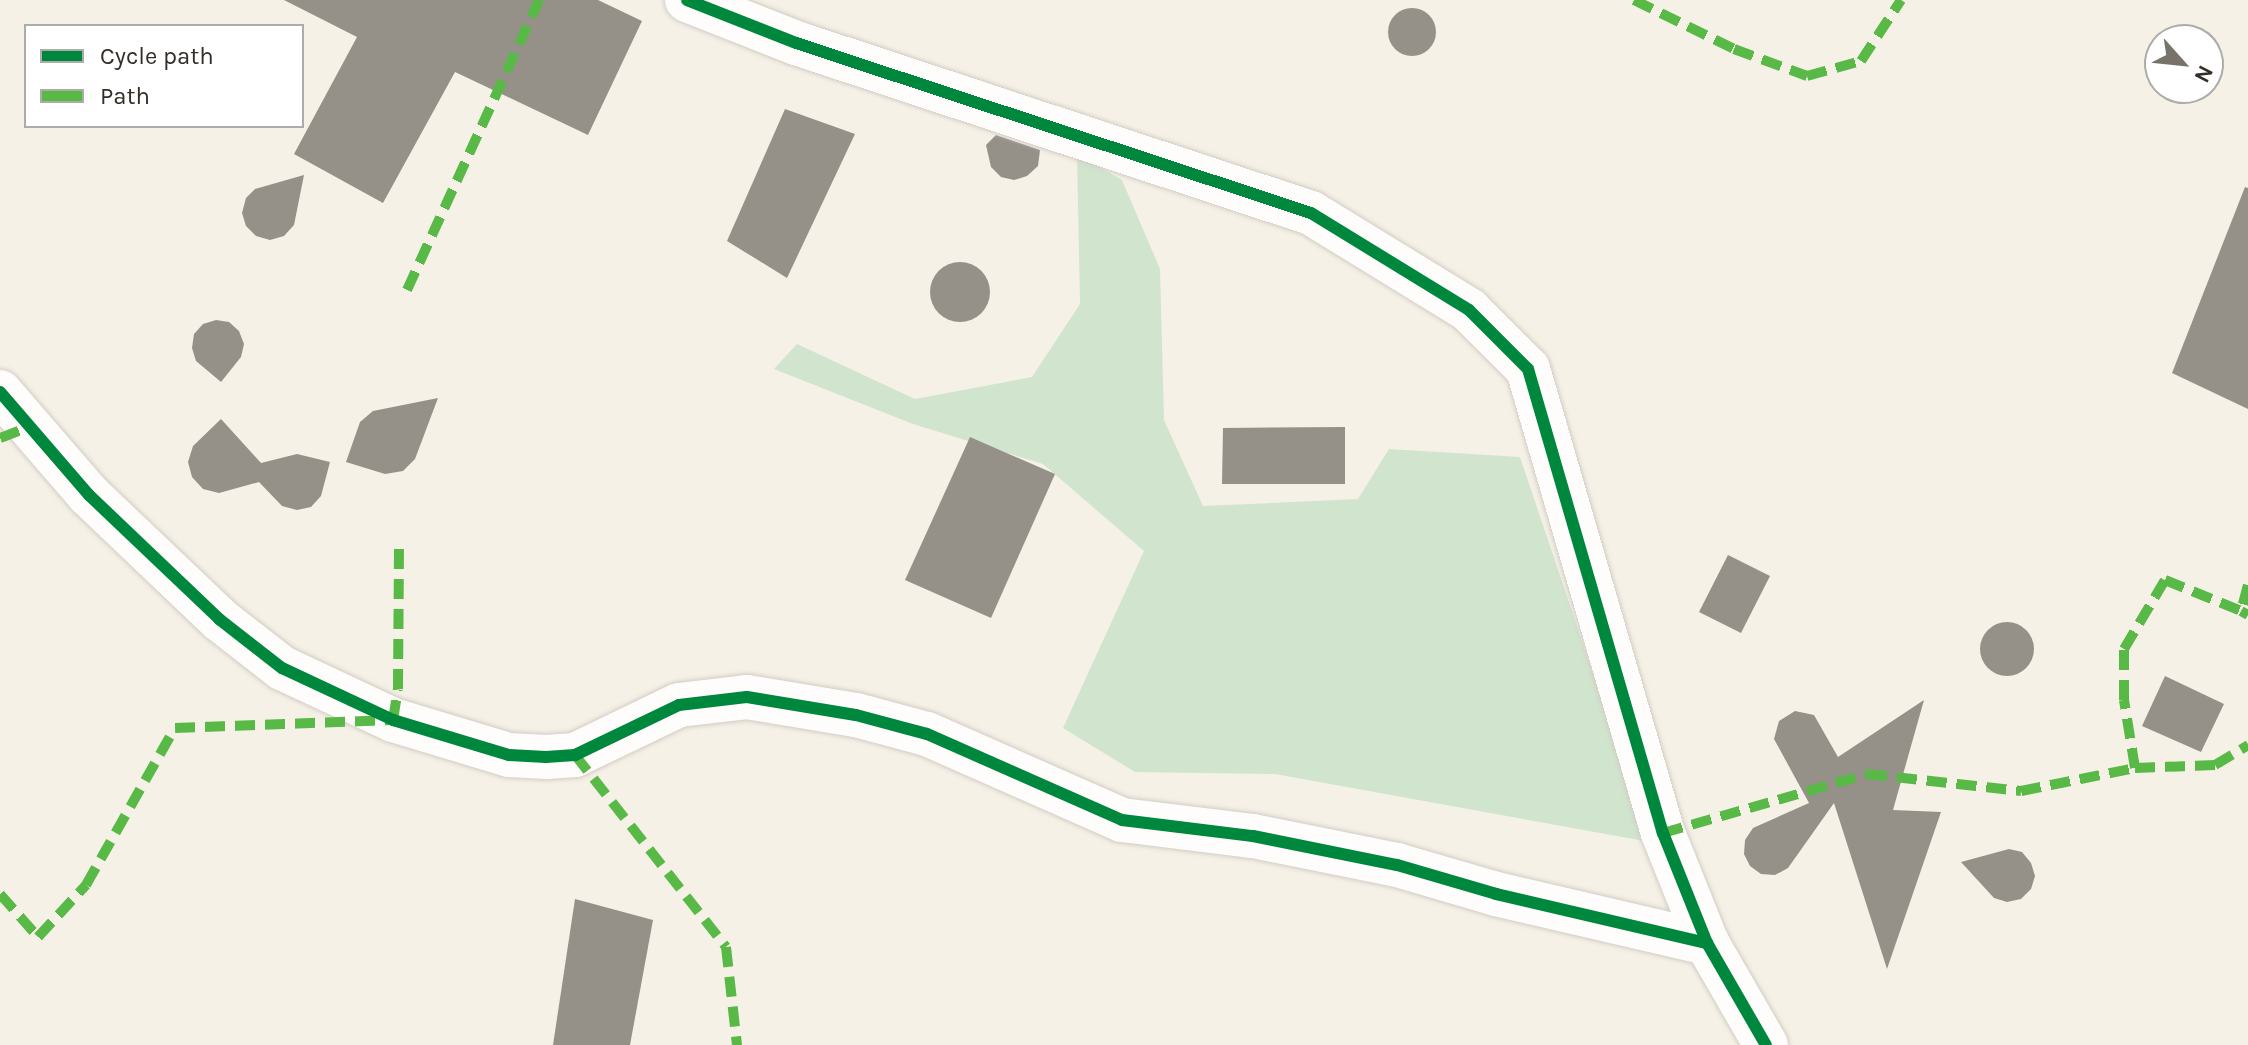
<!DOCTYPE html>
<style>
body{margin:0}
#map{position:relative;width:2248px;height:1045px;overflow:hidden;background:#f6f1e6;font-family:Karla,sans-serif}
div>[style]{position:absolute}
.green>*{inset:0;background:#d1e4ce}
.building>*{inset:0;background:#959189}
.round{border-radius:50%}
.roads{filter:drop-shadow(0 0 2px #d1cdc5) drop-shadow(0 0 2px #d1cdc5)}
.minor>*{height:44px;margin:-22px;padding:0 22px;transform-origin:22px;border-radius:22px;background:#fefdfb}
.quiet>*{height:10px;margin-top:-5px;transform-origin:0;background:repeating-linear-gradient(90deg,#58b947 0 20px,transparent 0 30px)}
.cycleway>*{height:12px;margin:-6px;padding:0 6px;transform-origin:6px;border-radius:6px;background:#00873e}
span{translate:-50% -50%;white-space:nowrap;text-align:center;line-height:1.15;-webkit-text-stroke:8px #fff;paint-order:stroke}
.legend{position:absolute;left:24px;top:24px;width:280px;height:104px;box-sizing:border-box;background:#fff;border:2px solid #adaca9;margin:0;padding:10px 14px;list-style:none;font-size:24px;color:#332f28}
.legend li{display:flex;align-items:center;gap:16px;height:40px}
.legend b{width:40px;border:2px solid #adaca9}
.north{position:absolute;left:2144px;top:24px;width:80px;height:80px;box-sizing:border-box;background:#fff;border:2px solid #adaca9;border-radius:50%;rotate:117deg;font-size:22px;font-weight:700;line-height:32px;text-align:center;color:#332f28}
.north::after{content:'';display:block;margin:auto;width:28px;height:36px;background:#77736a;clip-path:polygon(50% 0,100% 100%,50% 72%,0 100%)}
</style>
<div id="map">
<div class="green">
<i style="clip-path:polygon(1077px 154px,1122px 180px,1160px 269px,1164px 420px,1203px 506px,1358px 499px,1389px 449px,1520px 457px,1650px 842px,1275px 774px,1135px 772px,1063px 728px,1144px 551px,1043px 464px,913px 424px,774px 369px,797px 344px,915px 399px,1032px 377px,1080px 304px)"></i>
</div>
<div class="building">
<i style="clip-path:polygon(284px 0,598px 0,642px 21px,588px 135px,455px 72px,383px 203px,294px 154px,357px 37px)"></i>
<i class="round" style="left:1388px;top:8px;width:48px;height:48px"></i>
<i style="clip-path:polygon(785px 109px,855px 134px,787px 278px,727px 241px)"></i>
<i style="clip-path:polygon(996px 135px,1040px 150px,1038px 166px,1027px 176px,1014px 180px,1001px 177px,991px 167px,986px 145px)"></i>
<i style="clip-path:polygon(304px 175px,294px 225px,284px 236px,270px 240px,256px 236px,246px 226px,242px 213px,246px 198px,255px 189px)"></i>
<i style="clip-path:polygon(2245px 187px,2248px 188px,2248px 409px,2172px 373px)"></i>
<i class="round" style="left:930px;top:262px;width:60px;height:60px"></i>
<i style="clip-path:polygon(216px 320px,229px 322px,239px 331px,244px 344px,241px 357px,221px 382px,196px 361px,192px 348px,194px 334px,203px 324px)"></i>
<i style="clip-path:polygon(438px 398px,415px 459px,403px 471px,385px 474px,346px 462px,360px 422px,373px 411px)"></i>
<i style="clip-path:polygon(221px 419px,261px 463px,297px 454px,330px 462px,321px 496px,311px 507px,297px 510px,282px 506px,259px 482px,219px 493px,203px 489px,192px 477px,188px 462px,193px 446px)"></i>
<i style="clip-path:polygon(1345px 427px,1345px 484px,1222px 484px,1223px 428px)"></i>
<i style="clip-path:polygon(970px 437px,1055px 474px,991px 618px,905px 580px)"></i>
<i style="clip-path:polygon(1728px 555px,1770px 576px,1741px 633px,1699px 612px)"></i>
<i class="round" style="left:1980px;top:622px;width:54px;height:54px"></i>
<i style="clip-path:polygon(2165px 676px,2224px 704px,2201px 752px,2142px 726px)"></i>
<i style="clip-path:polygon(1924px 700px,1893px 810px,1941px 812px,1887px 969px,1834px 803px,1788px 868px,1775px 875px,1761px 874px,1750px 866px,1744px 854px,1745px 840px,1753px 828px,1809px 803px,1774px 739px,1779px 721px,1795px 711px,1814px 715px,1838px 757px)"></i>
<i style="clip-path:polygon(2009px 849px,2022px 852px,2031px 863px,2035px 876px,2031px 889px,2021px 899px,2007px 902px,1994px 898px,1961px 862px)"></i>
<i style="clip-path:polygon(575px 899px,653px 920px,630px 1045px,553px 1045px)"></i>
</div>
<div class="roads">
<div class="minor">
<i style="left:687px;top:0;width:117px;rotate:21.5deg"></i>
<i style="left:796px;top:43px;width:542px;rotate:18.27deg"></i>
<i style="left:1311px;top:213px;width:185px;rotate:31.5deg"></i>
<i style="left:1469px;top:310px;width:83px;rotate:45deg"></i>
<i style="left:1528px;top:369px;width:483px;rotate:73.8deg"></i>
<i style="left:1663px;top:833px;width:118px;rotate:68.2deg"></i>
<i style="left:0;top:392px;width:136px;rotate:49.2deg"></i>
<i style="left:89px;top:495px;width:180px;rotate:43.6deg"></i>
<i style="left:219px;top:619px;width:80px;rotate:37.9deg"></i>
<i style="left:282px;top:668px;width:123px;rotate:25.1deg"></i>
<i style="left:393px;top:720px;width:121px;rotate:16.8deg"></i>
<i style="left:509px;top:755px;width:37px;rotate:3deg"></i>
<i style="left:546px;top:757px;width:29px;rotate:-4deg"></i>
<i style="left:575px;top:755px;width:115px;rotate:-25.7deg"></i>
<i style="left:679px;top:705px;width:68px;rotate:-6.7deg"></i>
<i style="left:747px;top:697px;width:110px;rotate:9.4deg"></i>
<i style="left:856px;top:715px;width:73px;rotate:15deg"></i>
<i style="left:927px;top:734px;width:213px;rotate:23.8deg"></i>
<i style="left:1122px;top:820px;width:132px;rotate:7deg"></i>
<i style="left:1253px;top:836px;width:147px;rotate:11.4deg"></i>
<i style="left:1397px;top:865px;width:103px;rotate:16.3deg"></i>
<i style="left:1496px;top:894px;width:217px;rotate:13.1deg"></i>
<i style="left:1707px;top:943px;width:118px;rotate:60deg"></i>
</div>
</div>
<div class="quiet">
<i style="left:1634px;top:0;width:111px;rotate:26.1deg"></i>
<i style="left:1734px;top:49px;width:78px;rotate:20.3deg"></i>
<i style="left:1807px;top:76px;width:56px;rotate:-15.5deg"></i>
<i style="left:1861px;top:61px;width:73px;rotate:-56.7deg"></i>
<i style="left:407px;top:290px;width:319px;rotate:-65.5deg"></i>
<i style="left:0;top:438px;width:30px;rotate:-21deg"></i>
<i style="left:2248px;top:585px;width:27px;rotate:105deg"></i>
<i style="left:2241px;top:611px;width:8px;rotate:30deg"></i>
<i style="left:575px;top:755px;width:244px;rotate:51.8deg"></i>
<i style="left:726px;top:947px;width:99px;rotate:83.6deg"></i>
<i style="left:2135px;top:768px;width:69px;rotate:-99.2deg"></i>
<i style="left:2124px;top:700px;width:51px;rotate:-90deg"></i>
<i style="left:2124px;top:649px;width:80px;rotate:-59.3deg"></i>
<i style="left:2165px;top:580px;width:82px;rotate:22.2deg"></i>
<i style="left:1663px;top:833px;width:212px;rotate:-16.1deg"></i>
<i style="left:1867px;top:774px;width:155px;rotate:6.3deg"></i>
<i style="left:2021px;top:791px;width:116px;rotate:-11.4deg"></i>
<i style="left:2135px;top:768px;width:80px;rotate:-2.1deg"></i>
<i style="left:2215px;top:765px;width:39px;rotate:-31deg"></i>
<i style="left:0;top:894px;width:57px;rotate:48.5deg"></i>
<i style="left:38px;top:937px;width:71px;rotate:-47.3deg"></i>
<i style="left:86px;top:885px;width:180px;rotate:-60.5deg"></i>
<i style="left:175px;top:728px;width:218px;rotate:-2.1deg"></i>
<i style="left:393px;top:720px;width:31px;rotate:-81deg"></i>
<i style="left:398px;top:689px;width:144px;rotate:-89.6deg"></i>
</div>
<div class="cycleway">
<i style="left:687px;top:0;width:117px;rotate:21.5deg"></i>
<i style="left:796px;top:43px;width:542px;rotate:18.27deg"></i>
<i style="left:1311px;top:213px;width:185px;rotate:31.5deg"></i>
<i style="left:1469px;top:310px;width:83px;rotate:45deg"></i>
<i style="left:1528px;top:369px;width:483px;rotate:73.8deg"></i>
<i style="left:1663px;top:833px;width:118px;rotate:68.2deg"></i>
<i style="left:0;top:392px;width:136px;rotate:49.2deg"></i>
<i style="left:89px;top:495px;width:180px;rotate:43.6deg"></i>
<i style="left:219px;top:619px;width:80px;rotate:37.9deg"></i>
<i style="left:282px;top:668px;width:123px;rotate:25.1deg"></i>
<i style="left:393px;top:720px;width:121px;rotate:16.8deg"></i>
<i style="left:509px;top:755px;width:37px;rotate:3deg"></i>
<i style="left:546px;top:757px;width:29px;rotate:-4deg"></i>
<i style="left:575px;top:755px;width:115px;rotate:-25.7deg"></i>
<i style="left:679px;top:705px;width:68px;rotate:-6.7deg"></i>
<i style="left:747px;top:697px;width:110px;rotate:9.4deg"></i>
<i style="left:856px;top:715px;width:73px;rotate:15deg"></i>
<i style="left:927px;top:734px;width:213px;rotate:23.8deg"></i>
<i style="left:1122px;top:820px;width:132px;rotate:7deg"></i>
<i style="left:1253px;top:836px;width:147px;rotate:11.4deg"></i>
<i style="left:1397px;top:865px;width:103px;rotate:16.3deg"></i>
<i style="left:1496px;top:894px;width:217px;rotate:13.1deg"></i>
<i style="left:1707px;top:943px;width:118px;rotate:60deg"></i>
</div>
<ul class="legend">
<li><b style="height:10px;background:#00873e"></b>Cycle path</li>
<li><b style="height:10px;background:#58b947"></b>Path</li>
</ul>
<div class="north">N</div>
</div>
